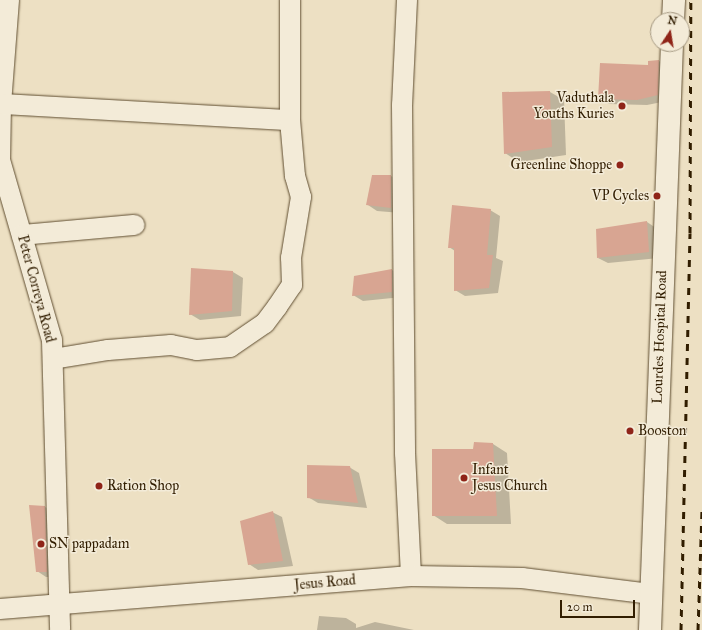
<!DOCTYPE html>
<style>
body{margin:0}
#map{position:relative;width:702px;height:630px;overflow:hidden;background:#ede0c3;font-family:"IM FELL Great Primer",serif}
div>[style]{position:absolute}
.shadow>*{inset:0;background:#0003}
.building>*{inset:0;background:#d8a592}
.roads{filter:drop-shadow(0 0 1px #604e31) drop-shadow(0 0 1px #604e31)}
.minor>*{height:20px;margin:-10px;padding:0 10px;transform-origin:10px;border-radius:10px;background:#f3ebd8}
.tertiary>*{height:22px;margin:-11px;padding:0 11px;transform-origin:11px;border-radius:11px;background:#f3ebd8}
.rail>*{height:3px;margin-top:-1.5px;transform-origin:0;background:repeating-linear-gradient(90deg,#311d00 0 7px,transparent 0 14px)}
.dots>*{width:11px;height:11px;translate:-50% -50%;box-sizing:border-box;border:2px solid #f3ebd8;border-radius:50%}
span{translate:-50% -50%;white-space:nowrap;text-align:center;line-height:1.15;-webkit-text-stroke:3px #f3ebd8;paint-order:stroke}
.poi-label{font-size:14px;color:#311d00}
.right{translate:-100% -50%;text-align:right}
.left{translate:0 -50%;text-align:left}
.street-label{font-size:14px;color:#311d00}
.north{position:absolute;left:650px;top:12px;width:40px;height:40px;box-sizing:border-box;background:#f3ebd8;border:1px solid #a59982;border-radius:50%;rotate:12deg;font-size:11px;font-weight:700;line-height:16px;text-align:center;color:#311d00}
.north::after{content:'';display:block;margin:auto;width:14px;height:18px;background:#8f2418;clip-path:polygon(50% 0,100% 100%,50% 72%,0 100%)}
.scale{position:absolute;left:560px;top:600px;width:75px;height:18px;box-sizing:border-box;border:2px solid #311d00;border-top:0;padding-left:5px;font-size:12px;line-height:14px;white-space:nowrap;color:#311d00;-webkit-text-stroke:3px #f3ebd8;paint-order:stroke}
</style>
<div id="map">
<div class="shadow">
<i style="clip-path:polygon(659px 61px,668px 67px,667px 101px,647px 105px,609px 104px,599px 98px)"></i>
<i style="clip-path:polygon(550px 92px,564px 100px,566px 155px,519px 162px,505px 153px)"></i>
<i style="clip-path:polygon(391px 176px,401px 182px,401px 213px,377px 211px,368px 205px)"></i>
<i style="clip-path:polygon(490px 210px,500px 216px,496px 258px,503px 261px,498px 293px,465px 296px,455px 290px,455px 251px,449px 247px)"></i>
<i style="clip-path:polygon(647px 222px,656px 228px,659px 258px,608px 263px,598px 258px)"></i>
<i style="clip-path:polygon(192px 269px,233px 272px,243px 278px,241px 316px,200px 320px,190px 314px)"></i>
<i style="clip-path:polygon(392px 270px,401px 276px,402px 297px,363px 301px,353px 295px)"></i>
<i style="clip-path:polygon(474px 443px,493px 444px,507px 453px,511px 524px,447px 524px,433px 515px,474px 450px)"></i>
<i style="clip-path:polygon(349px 467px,359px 473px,367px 508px,318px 503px,308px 497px)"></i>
<i style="clip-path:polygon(45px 507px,55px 513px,56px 577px,46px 577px,37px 571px)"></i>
<i style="clip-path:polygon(272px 512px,282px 517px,293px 566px,258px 570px,249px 564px)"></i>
<i style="clip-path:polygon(319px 616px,346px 618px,356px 624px,356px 628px,375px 622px,414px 630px,317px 630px)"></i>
</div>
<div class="building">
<i style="clip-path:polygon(659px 60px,658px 95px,637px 100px,598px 99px,600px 63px,648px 65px,648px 61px)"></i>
<i style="clip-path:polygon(550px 91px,552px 147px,504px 154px,502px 92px)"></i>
<i style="clip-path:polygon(372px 175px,391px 175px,391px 208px,366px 205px)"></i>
<i style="clip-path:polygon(452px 205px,491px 209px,487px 255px,493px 255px,489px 288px,454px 291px,454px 248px,448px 248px)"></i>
<i style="clip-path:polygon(647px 221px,649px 252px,597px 258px,596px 229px)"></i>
<i style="clip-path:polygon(191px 268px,233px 271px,232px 311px,189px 315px)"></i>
<i style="clip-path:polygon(392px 269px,392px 292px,352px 296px,354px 276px)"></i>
<i style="clip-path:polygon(474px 442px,493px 443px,497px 516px,432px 516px,432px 449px,473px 449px)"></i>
<i style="clip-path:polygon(307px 465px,350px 466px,358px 503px,307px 498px)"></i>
<i style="clip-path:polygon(29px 505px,45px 506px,47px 572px,36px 572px)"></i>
<i style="clip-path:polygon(273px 511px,283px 561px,248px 565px,240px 521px)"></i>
</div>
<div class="roads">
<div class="minor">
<i style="left:9px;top:0;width:104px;rotate:94.4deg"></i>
<i style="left:1px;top:104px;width:56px;rotate:91deg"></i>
<i style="left:0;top:160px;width:187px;rotate:73.9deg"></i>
<i style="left:52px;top:340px;width:290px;rotate:88.4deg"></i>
<i style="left:407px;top:0;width:105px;rotate:92.7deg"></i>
<i style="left:402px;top:105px;width:348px;rotate:89.5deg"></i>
<i style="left:405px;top:453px;width:123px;rotate:87.2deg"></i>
<i style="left:1px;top:104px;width:289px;rotate:3.2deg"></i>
<i style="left:22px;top:235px;width:113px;rotate:-5.1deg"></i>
<i style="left:53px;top:359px;width:56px;rotate:-9.3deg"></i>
<i style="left:108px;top:350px;width:63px;rotate:-4.5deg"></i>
<i style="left:171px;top:345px;width:26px;rotate:11deg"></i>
<i style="left:197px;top:350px;width:33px;rotate:-5deg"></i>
<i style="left:230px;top:347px;width:42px;rotate:-34.4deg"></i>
<i style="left:265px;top:323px;width:20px;rotate:-53deg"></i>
<i style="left:277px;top:307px;width:27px;rotate:-56deg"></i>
<i style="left:292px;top:285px;width:27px;rotate:-92deg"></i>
<i style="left:291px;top:258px;width:62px;rotate:-80.7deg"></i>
<i style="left:301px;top:197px;width:22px;rotate:-106deg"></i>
<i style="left:295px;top:176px;width:56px;rotate:-95.1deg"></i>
<i style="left:290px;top:120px;width:120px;rotate:-90deg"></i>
<i style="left:0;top:609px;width:412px;rotate:-4.6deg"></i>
<i style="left:411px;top:576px;width:111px;rotate:1deg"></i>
<i style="left:522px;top:578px;width:129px;rotate:7.1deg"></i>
</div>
<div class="tertiary">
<i style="left:673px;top:20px;width:20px;rotate:-87deg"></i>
<i style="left:650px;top:630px;width:586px;rotate:-87.85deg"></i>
</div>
</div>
<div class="rail">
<i style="left:681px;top:630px;width:397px;rotate:-88.7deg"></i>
<i style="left:690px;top:233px;width:233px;rotate:-89.8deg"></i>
<i style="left:698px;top:630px;width:123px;rotate:-88.1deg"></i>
</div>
<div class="dots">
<i style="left:622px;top:106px;background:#8f2418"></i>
<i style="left:620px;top:165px;background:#8f2418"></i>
<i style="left:657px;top:196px;background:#8f2418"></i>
<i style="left:630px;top:431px;background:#8f2418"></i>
<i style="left:464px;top:478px;background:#8f2418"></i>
<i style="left:99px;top:486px;background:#8f2418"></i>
<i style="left:41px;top:544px;background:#8f2418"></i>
</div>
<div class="poi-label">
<span class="right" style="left:614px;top:106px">Vaduthala<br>Youths Kuries</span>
<span class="right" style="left:612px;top:165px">Greenline Shoppe</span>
<span class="right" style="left:649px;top:196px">VP Cycles</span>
<span class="left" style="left:638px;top:431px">Booston</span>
<span class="left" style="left:472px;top:478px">Infant<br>Jesus Church</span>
<span class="left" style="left:107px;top:486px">Ration Shop</span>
<span class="left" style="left:49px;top:544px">SN pappadam</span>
</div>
<div class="street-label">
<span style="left:36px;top:289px;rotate:75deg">Peter Correya Road</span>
<span style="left:660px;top:337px;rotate:-88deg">Lourdes Hospital Road</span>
<span style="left:325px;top:583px;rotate:-5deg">Jesus Road</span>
</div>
<div class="north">N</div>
<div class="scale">20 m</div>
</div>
